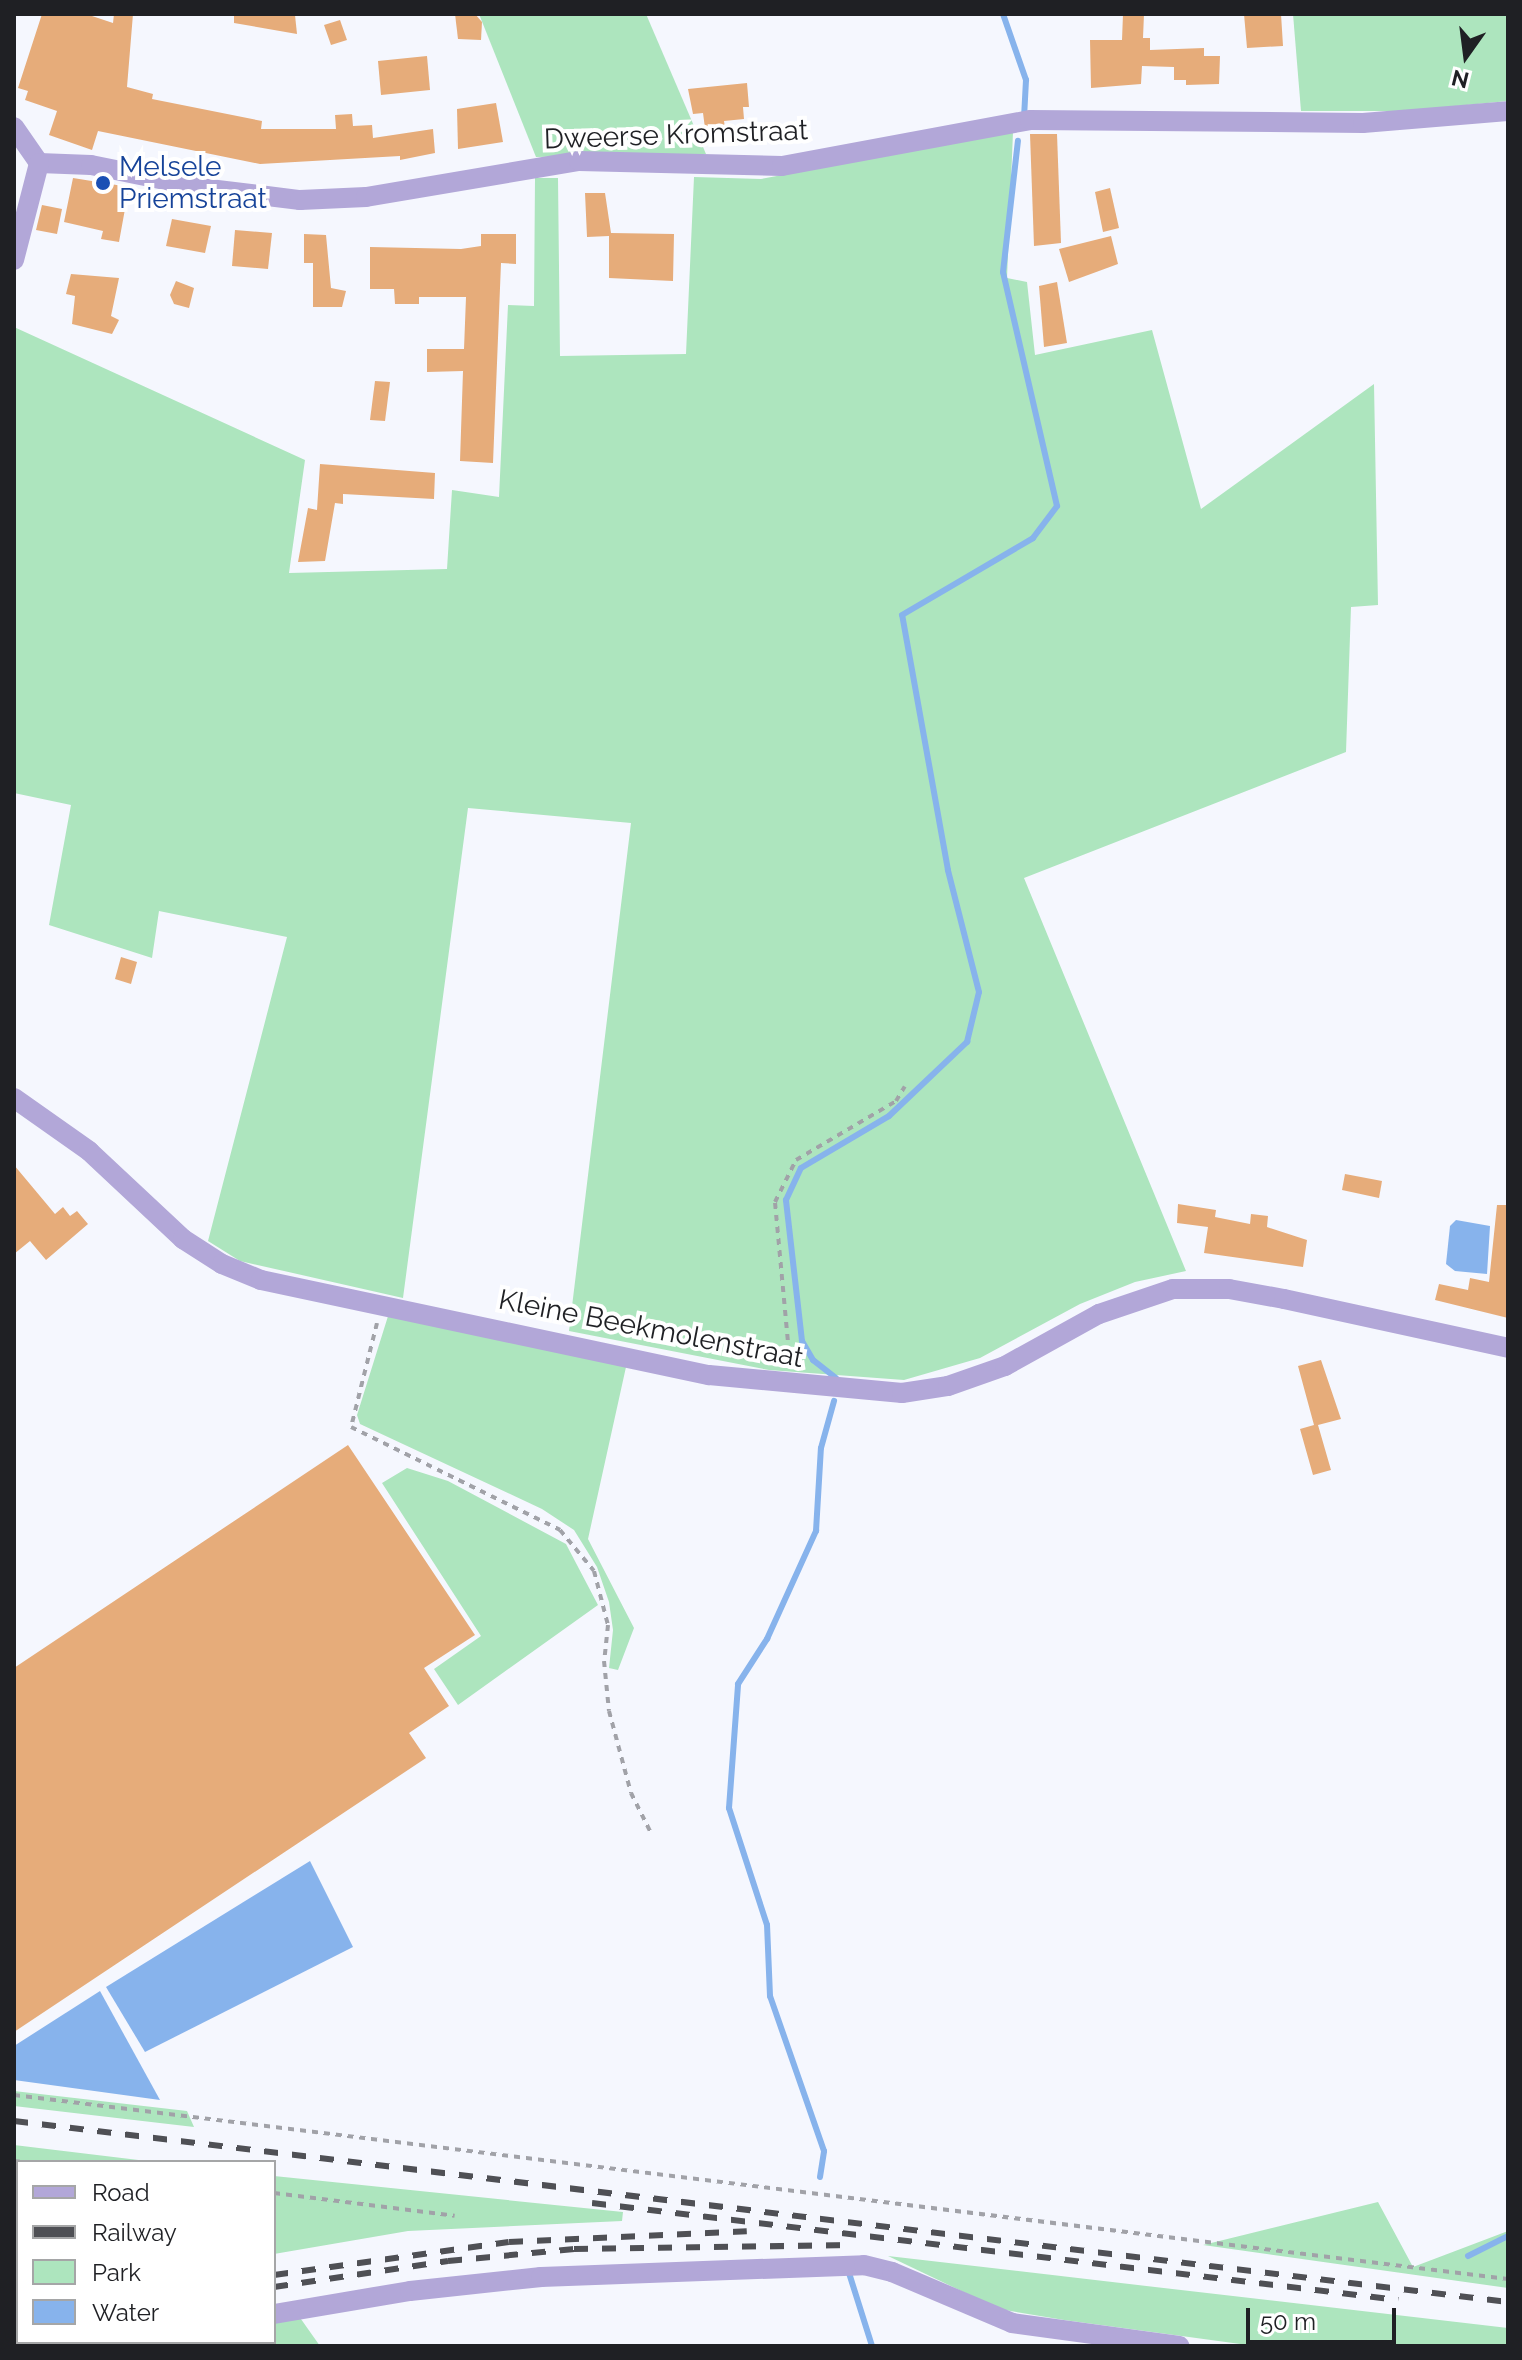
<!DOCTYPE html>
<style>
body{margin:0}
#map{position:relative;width:1522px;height:2360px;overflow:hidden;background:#f5f7fe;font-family:Raleway,sans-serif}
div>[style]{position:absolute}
.green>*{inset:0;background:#ade5be}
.water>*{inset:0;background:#87b3ec}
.stream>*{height:6px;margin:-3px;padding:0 3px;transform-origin:3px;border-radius:3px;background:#87b3ec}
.building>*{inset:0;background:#e6ac7a}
.path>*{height:4px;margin-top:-2px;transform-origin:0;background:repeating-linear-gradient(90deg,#a1a2a8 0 6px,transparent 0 12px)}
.minor>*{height:20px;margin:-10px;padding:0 10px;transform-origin:10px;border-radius:10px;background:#b2a7d8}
.rail>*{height:6px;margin-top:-3px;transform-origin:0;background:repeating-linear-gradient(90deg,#4f5055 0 14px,transparent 0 28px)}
.dots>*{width:22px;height:22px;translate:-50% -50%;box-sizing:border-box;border:4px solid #fff;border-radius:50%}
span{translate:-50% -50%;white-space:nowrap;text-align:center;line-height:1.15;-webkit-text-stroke:8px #fff;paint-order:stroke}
.street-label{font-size:28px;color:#1f2024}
.transit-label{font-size:28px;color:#164399}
.left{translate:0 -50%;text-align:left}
.frame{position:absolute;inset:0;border:16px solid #1f2024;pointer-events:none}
.legend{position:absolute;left:16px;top:2160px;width:260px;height:184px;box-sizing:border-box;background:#fff;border:2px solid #a5a6a7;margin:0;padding:10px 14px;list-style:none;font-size:24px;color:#1f2024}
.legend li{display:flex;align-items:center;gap:16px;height:40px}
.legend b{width:40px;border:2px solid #a5a6a7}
.north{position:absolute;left:1426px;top:16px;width:80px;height:80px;-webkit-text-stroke:6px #fff;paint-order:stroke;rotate:194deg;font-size:22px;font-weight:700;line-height:32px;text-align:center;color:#1f2024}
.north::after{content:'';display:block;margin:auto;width:28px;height:36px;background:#1f2024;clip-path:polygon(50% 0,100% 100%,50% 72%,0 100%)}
.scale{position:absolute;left:1246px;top:2308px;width:150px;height:36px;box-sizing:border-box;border:4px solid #1f2024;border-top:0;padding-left:10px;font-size:24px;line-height:28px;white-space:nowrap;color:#1f2024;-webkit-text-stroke:6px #fff;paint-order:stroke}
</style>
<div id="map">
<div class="green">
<i style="clip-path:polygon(479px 14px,646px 14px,706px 154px,536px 157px)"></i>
<i style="clip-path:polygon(1293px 14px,1508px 14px,1508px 101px,1405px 111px,1301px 111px)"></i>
<i style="clip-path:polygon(1013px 132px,1007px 278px,1027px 282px,1035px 355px,1152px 330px,1201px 509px,1374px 384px,1378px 605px,1351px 607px,1346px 752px,1024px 878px,1186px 1271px,1135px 1282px,1080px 1304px,980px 1358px,904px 1380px,769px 1370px,569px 1331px,631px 823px,468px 808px,403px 1298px,240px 1261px,208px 1241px,287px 937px,159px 911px,152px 958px,49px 925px,71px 805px,14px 793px,14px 327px,305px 460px,289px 573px,447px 569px,452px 490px,499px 497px,508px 305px,534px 306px,535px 178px,558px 178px,560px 356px,686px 354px,694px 177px,761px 179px)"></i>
<i style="clip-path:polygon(389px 1313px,626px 1367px,588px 1539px,634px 1628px,618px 1670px,609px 1668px,613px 1630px,609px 1602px,597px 1567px,574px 1530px,542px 1509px,360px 1424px,357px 1415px)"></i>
<i style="clip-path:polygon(407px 1468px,448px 1481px,566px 1544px,598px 1605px,458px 1705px,434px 1669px,481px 1636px,382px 1483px)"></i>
<i style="clip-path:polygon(14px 2091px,187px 2111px,194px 2127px,14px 2106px)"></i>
<i style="clip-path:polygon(14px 2145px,155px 2162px,18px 2162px,14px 2316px)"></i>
<i style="clip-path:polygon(274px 2176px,623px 2212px,622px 2221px,408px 2231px,274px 2254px)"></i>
<i style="clip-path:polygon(1378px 2202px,1413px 2267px,1508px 2231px,1508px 2288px,1203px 2245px)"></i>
<i style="clip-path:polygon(888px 2256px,1508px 2328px,1508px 2346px,1255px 2346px,1064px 2320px,999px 2309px)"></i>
<i style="clip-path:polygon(296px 2312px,320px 2346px,150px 2346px,274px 2342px,274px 2317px)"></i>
</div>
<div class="water">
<i style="clip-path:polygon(1456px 1220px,1490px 1226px,1487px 1274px,1455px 1271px,1446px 1264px,1450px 1226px)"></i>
<i style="clip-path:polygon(310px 1861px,353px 1947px,145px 2052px,106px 1987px)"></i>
<i style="clip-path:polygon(100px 1991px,160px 2100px,14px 2080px,14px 2046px)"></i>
</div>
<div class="stream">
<i style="left:1003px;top:14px;width:70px;rotate:70.8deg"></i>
<i style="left:1026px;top:80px;width:33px;rotate:93deg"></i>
<i style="left:836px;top:1378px;width:29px;rotate:-142deg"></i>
<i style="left:813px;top:1360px;width:22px;rotate:-120deg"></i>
<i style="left:802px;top:1341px;width:142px;rotate:-96.5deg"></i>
<i style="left:786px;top:1200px;width:35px;rotate:-65deg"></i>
<i style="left:801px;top:1168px;width:102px;rotate:-30.6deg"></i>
<i style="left:889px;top:1116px;width:108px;rotate:-43.5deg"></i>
<i style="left:967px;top:1042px;width:51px;rotate:-76.5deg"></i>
<i style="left:979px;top:992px;width:126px;rotate:-104.3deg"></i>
<i style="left:948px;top:870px;width:259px;rotate:-100.2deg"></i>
<i style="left:902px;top:615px;width:152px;rotate:-30.4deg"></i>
<i style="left:1033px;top:538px;width:40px;rotate:-53deg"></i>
<i style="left:1057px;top:506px;width:240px;rotate:-103deg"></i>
<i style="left:1003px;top:272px;width:132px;rotate:-83.5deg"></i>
<i style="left:820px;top:2177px;width:26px;rotate:-81deg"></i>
<i style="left:824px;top:2151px;width:164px;rotate:-109.2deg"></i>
<i style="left:770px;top:1996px;width:71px;rotate:-92.4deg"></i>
<i style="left:767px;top:1925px;width:123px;rotate:-108deg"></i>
<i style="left:729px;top:1808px;width:124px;rotate:-85.8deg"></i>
<i style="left:738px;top:1684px;width:54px;rotate:-57.2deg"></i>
<i style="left:767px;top:1639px;width:119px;rotate:-65.6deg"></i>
<i style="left:816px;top:1531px;width:83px;rotate:-86.6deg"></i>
<i style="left:821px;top:1448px;width:49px;rotate:-74.5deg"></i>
<i style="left:1468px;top:2256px;width:45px;rotate:-26.6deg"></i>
<i style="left:849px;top:2273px;width:77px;rotate:72.5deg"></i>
</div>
<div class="building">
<i style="clip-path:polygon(42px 14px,86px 14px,113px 23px,114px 14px,133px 14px,127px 87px,153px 94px,152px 99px,262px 121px,261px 129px,336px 129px,335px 115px,352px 114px,353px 126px,372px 125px,373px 138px,433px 129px,435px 153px,400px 160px,400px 156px,260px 164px,98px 131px,92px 150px,49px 135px,57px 111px,25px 100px,28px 91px,18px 88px)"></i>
<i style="clip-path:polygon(234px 14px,295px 15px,297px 34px,234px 23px)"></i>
<i style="clip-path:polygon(455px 14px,475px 14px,482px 22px,481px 40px,458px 39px)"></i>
<i style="clip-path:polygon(1123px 14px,1144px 14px,1143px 38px,1150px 38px,1150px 50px,1204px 48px,1204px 56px,1220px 56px,1219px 84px,1186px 85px,1186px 80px,1174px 80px,1174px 67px,1142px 66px,1141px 84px,1091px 88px,1090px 40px,1122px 40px)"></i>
<i style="clip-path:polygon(1244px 14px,1281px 14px,1283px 46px,1247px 48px)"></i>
<i style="clip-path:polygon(340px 20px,347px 40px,331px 45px,324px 25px)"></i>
<i style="clip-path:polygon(427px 56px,430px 90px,381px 95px,378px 61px)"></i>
<i style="clip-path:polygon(747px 83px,749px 107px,743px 107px,744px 119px,724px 121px,726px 134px,706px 136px,703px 113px,693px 114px,688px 89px)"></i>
<i style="clip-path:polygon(496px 103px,503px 142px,458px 149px,457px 109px)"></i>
<i style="clip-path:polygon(1030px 134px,1057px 134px,1061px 243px,1034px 246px)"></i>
<i style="clip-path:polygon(73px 178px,129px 187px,119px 242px,101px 239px,103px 231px,64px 222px)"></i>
<i style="clip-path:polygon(1110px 188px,1119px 228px,1103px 232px,1095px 192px)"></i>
<i style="clip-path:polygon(585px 193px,605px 193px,611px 233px,674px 234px,673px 281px,609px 278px,609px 236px,587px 237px)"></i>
<i style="clip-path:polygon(42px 205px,62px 209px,57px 234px,36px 230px)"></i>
<i style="clip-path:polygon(172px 219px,211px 226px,205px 253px,166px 246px)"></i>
<i style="clip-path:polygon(235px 230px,272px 233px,268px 269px,232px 266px)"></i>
<i style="clip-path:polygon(304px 234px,326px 235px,331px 288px,346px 291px,342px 307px,313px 307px,313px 263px,304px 263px)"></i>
<i style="clip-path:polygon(481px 234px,516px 234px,516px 264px,501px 263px,493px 463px,460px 461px,463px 371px,427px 372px,427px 349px,464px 349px,466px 297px,419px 297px,419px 304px,395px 304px,394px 289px,370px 289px,370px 247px,461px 249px,481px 246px)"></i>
<i style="clip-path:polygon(1111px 236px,1118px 264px,1069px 282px,1059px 249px)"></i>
<i style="clip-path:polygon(71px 274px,119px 278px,111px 316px,119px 320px,112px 334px,72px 324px,75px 296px,66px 294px)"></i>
<i style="clip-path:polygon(176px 281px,194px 288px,189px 308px,174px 304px,170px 295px)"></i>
<i style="clip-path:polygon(1057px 282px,1067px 343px,1044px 347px,1039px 286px)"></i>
<i style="clip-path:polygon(375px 381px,390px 382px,385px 421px,370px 420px)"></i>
<i style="clip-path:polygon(320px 464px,435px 473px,434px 499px,343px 494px,343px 504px,335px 503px,325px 561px,298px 562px,308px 508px,317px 510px)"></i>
<i style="clip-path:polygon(121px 957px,137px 962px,131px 984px,115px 979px)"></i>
<i style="clip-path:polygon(14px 1165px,55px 1214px,63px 1207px,70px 1216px,77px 1211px,88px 1224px,46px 1260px,30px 1241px,14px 1254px)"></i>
<i style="clip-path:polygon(1345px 1174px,1382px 1181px,1379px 1198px,1342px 1190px)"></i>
<i style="clip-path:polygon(1178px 1204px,1216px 1210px,1215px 1217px,1250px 1224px,1251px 1214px,1268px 1216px,1267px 1227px,1307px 1240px,1303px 1267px,1204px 1253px,1208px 1227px,1177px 1223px)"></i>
<i style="clip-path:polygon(1497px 1205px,1508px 1205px,1508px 1318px,1435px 1300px,1439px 1284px,1468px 1290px,1470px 1278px,1489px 1282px)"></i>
<i style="clip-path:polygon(1321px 1360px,1341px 1419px,1318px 1425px,1331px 1470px,1313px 1475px,1300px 1429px,1314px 1425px,1298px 1366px)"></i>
<i style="clip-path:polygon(348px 1445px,475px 1635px,424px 1668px,449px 1706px,409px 1733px,426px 1758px,14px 2032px,14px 1668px)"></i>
</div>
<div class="path">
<i style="left:377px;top:1323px;width:107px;rotate:104deg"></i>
<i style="left:351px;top:1427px;width:233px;rotate:26.2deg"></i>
<i style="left:560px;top:1530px;width:53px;rotate:50.3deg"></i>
<i style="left:594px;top:1571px;width:56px;rotate:75.5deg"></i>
<i style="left:608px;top:1625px;width:36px;rotate:96deg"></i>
<i style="left:604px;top:1661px;width:50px;rotate:84.3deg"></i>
<i style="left:609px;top:1711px;width:85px;rotate:75deg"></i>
<i style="left:631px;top:1793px;width:47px;rotate:63.4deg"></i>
<i style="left:790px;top:1364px;width:163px;rotate:-95.3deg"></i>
<i style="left:775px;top:1202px;width:47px;rotate:-63.4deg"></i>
<i style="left:796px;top:1160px;width:116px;rotate:-30.5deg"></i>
<i style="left:896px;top:1101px;width:17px;rotate:-59deg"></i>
<i style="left:14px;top:2095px;width:1505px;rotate:7.02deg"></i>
<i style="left:14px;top:2161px;width:8px;rotate:7deg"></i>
<i style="left:274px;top:2193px;width:182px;rotate:7.2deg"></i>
</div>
<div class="minor">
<i style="left:14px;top:127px;width:44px;rotate:55.2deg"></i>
<i style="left:39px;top:163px;width:52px;rotate:2.2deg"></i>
<i style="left:91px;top:165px;width:120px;rotate:11.5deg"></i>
<i style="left:209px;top:189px;width:92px;rotate:6.9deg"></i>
<i style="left:300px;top:200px;width:66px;rotate:-2.6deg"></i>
<i style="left:366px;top:197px;width:216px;rotate:-9.6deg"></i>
<i style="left:579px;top:161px;width:203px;rotate:1.4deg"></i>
<i style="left:782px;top:166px;width:252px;rotate:-10.5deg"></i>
<i style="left:1030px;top:120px;width:333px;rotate:0.5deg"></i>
<i style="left:1363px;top:123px;width:145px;rotate:-4.7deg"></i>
<i style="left:14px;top:260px;width:100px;rotate:-75.5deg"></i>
<i style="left:14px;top:1098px;width:92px;rotate:35.2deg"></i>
<i style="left:89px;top:1151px;width:129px;rotate:43.1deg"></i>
<i style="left:183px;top:1239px;width:46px;rotate:32.7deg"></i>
<i style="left:222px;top:1264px;width:42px;rotate:22.3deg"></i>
<i style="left:261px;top:1280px;width:458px;rotate:12deg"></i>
<i style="left:709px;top:1375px;width:194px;rotate:5.3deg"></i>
<i style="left:902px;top:1393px;width:47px;rotate:-8.7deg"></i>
<i style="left:948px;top:1386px;width:60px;rotate:-19.3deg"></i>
<i style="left:1005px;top:1366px;width:107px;rotate:-29deg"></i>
<i style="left:1099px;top:1314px;width:78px;rotate:-18.7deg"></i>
<i style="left:1173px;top:1289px;width:56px"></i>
<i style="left:1229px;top:1289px;width:56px;rotate:10.3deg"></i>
<i style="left:1284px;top:1299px;width:229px;rotate:12.3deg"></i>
<i style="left:274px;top:2314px;width:138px;rotate:-9.6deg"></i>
<i style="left:410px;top:2291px;width:132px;rotate:-6.1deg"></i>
<i style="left:541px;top:2277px;width:323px;rotate:-2.1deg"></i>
<i style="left:864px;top:2265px;width:29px;rotate:14deg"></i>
<i style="left:892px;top:2272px;width:130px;rotate:23deg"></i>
<i style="left:1012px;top:2323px;width:169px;rotate:7.8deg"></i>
<i style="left:129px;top:2346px;width:16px;rotate:-14deg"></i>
</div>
<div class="rail">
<i style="left:14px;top:2121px;width:1505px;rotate:6.91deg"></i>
<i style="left:592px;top:2203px;width:812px;rotate:6.86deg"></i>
<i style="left:274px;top:2275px;width:237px;rotate:-8deg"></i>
<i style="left:509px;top:2242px;width:238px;rotate:-2.6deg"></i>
<i style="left:274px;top:2287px;width:176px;rotate:-8.5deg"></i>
<i style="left:448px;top:2261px;width:127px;rotate:-5.4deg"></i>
<i style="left:574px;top:2249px;width:278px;rotate:-0.8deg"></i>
<i style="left:14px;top:2338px;width:4px;rotate:-14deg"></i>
<i style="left:31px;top:2346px;width:15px;rotate:-16deg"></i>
</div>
<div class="dots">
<i style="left:103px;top:183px;background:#1a4fb4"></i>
</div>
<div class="street-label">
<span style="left:676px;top:135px;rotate:-2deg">Dweerse Kromstraat</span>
<span style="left:651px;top:1329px;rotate:11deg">Kleine Beekmolenstraat</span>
</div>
<div class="transit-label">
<span class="left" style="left:119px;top:183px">Melsele<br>Priemstraat</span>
</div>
<div class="frame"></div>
<ul class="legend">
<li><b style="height:10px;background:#b2a7d8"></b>Road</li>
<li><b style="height:10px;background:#4f5055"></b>Railway</li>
<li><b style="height:22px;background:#ade5be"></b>Park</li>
<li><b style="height:22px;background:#87b3ec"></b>Water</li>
</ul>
<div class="north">N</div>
<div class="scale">50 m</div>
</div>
